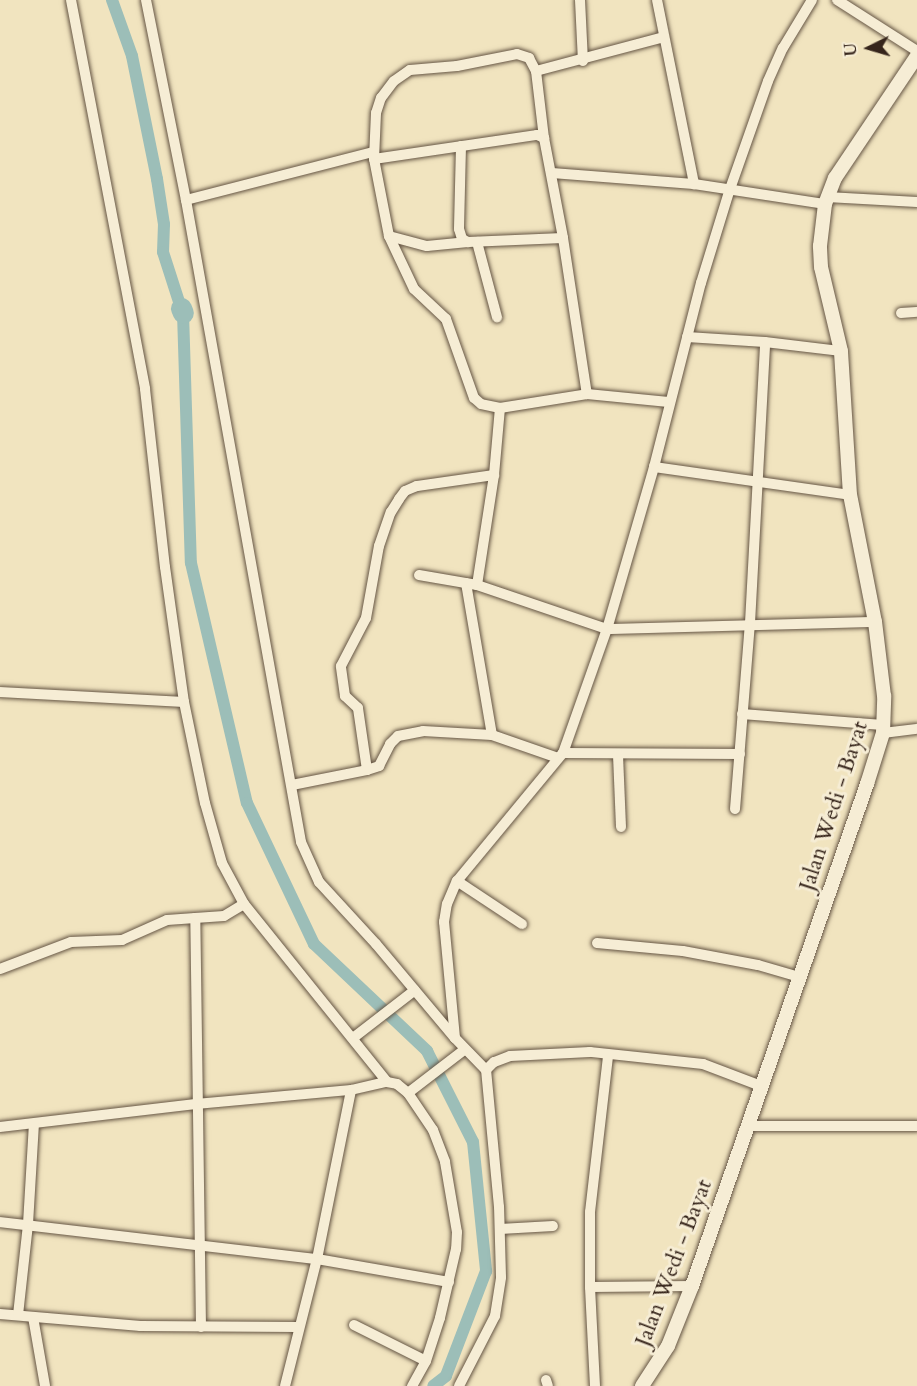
<!DOCTYPE html>
<style>
body{margin:0}
#map{position:relative;width:917px;height:1386px;overflow:hidden;background:#f1e4bf;font-family:Cardo,serif}
div>[style]{position:absolute}
.canal>*{height:12px;margin:-6px;padding:0 6px;transform-origin:6px;border-radius:6px;background:#9cbeb8}
.river>*{height:21px;margin:-10.5px;padding:0 10.5px;transform-origin:10.5px;border-radius:10.5px;background:#9cbeb8}
.roads{filter:drop-shadow(0 0 2px #655544) drop-shadow(0 0 2px #655544)}
.street>*{height:10px;margin:-5px;padding:0 5px;transform-origin:5px;border-radius:5px;background:#f6edd5}
.secondary>*{height:14px;margin:-7px;padding:0 7px;transform-origin:7px;border-radius:7px;background:#f6edd5}
span{translate:-50% -50%;white-space:nowrap;text-align:center;line-height:1.15;-webkit-text-stroke:6px #f6edd5;paint-order:stroke}
.street-label{font-size:22px;color:#36251b}
.north{position:absolute;left:839px;top:18px;width:60px;height:60px;-webkit-text-stroke:4px #f6edd5;paint-order:stroke;rotate:265deg;font-size:16px;font-weight:700;line-height:24px;text-align:center;color:#36251b}
.north::after{content:'';display:block;margin:auto;width:21px;height:27px;background:#36251b;clip-path:polygon(50% 0,100% 100%,50% 72%,0 100%)}
</style>
<div id="map">
<div class="canal">
<i style="left:112px;top:0;width:59px;rotate:70.3deg"></i>
<i style="left:132px;top:56px;width:126px;rotate:78.5deg"></i>
<i style="left:157px;top:179px;width:46px;rotate:81.2deg"></i>
<i style="left:164px;top:224px;width:28px;rotate:92deg"></i>
<i style="left:163px;top:252px;width:59px;rotate:72.2deg"></i>
<i style="left:183px;top:313px;width:250px;rotate:88.2deg"></i>
<i style="left:191px;top:563px;width:246px;rotate:76.9deg"></i>
<i style="left:247px;top:803px;width:156px;rotate:64.6deg"></i>
<i style="left:314px;top:944px;width:156px;rotate:43.4deg"></i>
<i style="left:427px;top:1051px;width:102px;rotate:63.2deg"></i>
<i style="left:473px;top:1142px;width:130px;rotate:84.2deg"></i>
<i style="left:486px;top:1271px;width:112px;rotate:110.9deg"></i>
<i style="left:446px;top:1376px;width:16px;rotate:142deg"></i>
</div>
<div class="river">
<i style="left:181px;top:308px;width:5px;rotate:68deg"></i>
</div>
<div class="roads">
<div class="street">
<i style="left:71px;top:0;width:396px;rotate:79.2deg"></i>
<i style="left:145px;top:389px;width:179px;rotate:83.6deg"></i>
<i style="left:165px;top:567px;width:136px;rotate:82deg"></i>
<i style="left:184px;top:702px;width:103px;rotate:78.3deg"></i>
<i style="left:205px;top:803px;width:62px;rotate:74.2deg"></i>
<i style="left:222px;top:863px;width:47px;rotate:61.8deg"></i>
<i style="left:244px;top:904px;width:228px;rotate:51.2deg"></i>
<i style="left:146px;top:0;width:204px;rotate:78.7deg"></i>
<i style="left:186px;top:200px;width:652px;rotate:79.84deg"></i>
<i style="left:301px;top:842px;width:44px;rotate:65.8deg"></i>
<i style="left:319px;top:882px;width:84px;rotate:47.4deg"></i>
<i style="left:376px;top:944px;width:123px;rotate:50deg"></i>
<i style="left:580px;top:0;width:61px;rotate:87.2deg"></i>
<i style="left:657px;top:0;width:188px;rotate:78.6deg"></i>
<i style="left:837px;top:0;width:95px;rotate:32.5deg"></i>
<i style="left:536px;top:71px;width:67px;rotate:83.2deg"></i>
<i style="left:461px;top:146px;width:83px;rotate:91.4deg"></i>
<i style="left:459px;top:229px;width:10px;rotate:73deg"></i>
<i style="left:462px;top:239px;width:7px;rotate:27deg"></i>
<i style="left:468px;top:242px;width:95px;rotate:-2.4deg"></i>
<i style="left:374px;top:159px;width:165px;rotate:-8.4deg"></i>
<i style="left:537px;top:135px;width:8px;rotate:23deg"></i>
<i style="left:544px;top:138px;width:102px;rotate:79.2deg"></i>
<i style="left:563px;top:238px;width:158px;rotate:81.3deg"></i>
<i style="left:552px;top:173px;width:142px;rotate:4.4deg"></i>
<i style="left:694px;top:184px;width:133px;rotate:8.7deg"></i>
<i style="left:827px;top:197px;width:90px;rotate:3.2deg"></i>
<i style="left:186px;top:200px;width:193px;rotate:-14.4deg"></i>
<i style="left:389px;top:236px;width:39px;rotate:15deg"></i>
<i style="left:427px;top:246px;width:41px;rotate:-5.6deg"></i>
<i style="left:477px;top:242px;width:78px;rotate:75.1deg"></i>
<i style="left:901px;top:313px;width:16px;rotate:-4deg"></i>
<i style="left:687px;top:337px;width:78px;rotate:3.7deg"></i>
<i style="left:765px;top:342px;width:77px;rotate:6.8deg"></i>
<i style="left:500px;top:408px;width:88px;rotate:-9.1deg"></i>
<i style="left:587px;top:394px;width:82px;rotate:5.6deg"></i>
<i style="left:654px;top:467px;width:198px;rotate:8.1deg"></i>
<i style="left:419px;top:575px;width:59px;rotate:9.8deg"></i>
<i style="left:477px;top:585px;width:137px;rotate:18.7deg"></i>
<i style="left:607px;top:629px;width:268px;rotate:-1.5deg"></i>
<i style="left:466px;top:583px;width:154px;rotate:80.3deg"></i>
<i style="left:477px;top:585px;width:111px;rotate:-81.2deg"></i>
<i style="left:494px;top:475px;width:67px;rotate:-84.9deg"></i>
<i style="left:500px;top:408px;width:19px;rotate:-168deg"></i>
<i style="left:481px;top:404px;width:9px;rotate:-139deg"></i>
<i style="left:474px;top:398px;width:84px;rotate:-109.5deg"></i>
<i style="left:446px;top:319px;width:44px;rotate:-136.8deg"></i>
<i style="left:414px;top:289px;width:59px;rotate:-115.3deg"></i>
<i style="left:389px;top:236px;width:78px;rotate:-101deg"></i>
<i style="left:374px;top:159px;width:46px;rotate:-87.5deg"></i>
<i style="left:376px;top:113px;width:16px;rotate:-72deg"></i>
<i style="left:381px;top:98px;width:21px;rotate:-53deg"></i>
<i style="left:394px;top:81px;width:19px;rotate:-35deg"></i>
<i style="left:410px;top:70px;width:47px;rotate:-4.9deg"></i>
<i style="left:457px;top:66px;width:61px;rotate:-11.3deg"></i>
<i style="left:517px;top:54px;width:13px;rotate:18deg"></i>
<i style="left:529px;top:58px;width:15px;rotate:62deg"></i>
<i style="left:536px;top:71px;width:132px;rotate:-14.9deg"></i>
<i style="left:0;top:692px;width:184px;rotate:3.1deg"></i>
<i style="left:742px;top:714px;width:141px;rotate:4.5deg"></i>
<i style="left:883px;top:733px;width:34px;rotate:-7deg"></i>
<i style="left:563px;top:753px;width:177px;rotate:0.3deg"></i>
<i style="left:618px;top:755px;width:72px;rotate:87.6deg"></i>
<i style="left:367px;top:770px;width:13px;rotate:-18deg"></i>
<i style="left:379px;top:766px;width:25px;rotate:-63deg"></i>
<i style="left:390px;top:744px;width:11px;rotate:-45deg"></i>
<i style="left:398px;top:736px;width:25px;rotate:-11deg"></i>
<i style="left:423px;top:731px;width:69px;rotate:3.3deg"></i>
<i style="left:492px;top:735px;width:70px;rotate:19.2deg"></i>
<i style="left:292px;top:785px;width:76px;rotate:-11.3deg"></i>
<i style="left:367px;top:770px;width:63px;rotate:-98.3deg"></i>
<i style="left:358px;top:708px;width:18px;rotate:-137deg"></i>
<i style="left:345px;top:696px;width:30px;rotate:-98deg"></i>
<i style="left:341px;top:666px;width:54px;rotate:-62.5deg"></i>
<i style="left:366px;top:618px;width:73px;rotate:-79.8deg"></i>
<i style="left:379px;top:546px;width:36px;rotate:-71deg"></i>
<i style="left:391px;top:512px;width:15px;rotate:-58deg"></i>
<i style="left:399px;top:499px;width:10px;rotate:-53deg"></i>
<i style="left:405px;top:491px;width:13px;rotate:-23deg"></i>
<i style="left:417px;top:486px;width:78px;rotate:-8.1deg"></i>
<i style="left:735px;top:809px;width:187px;rotate:-85.4deg"></i>
<i style="left:750px;top:623px;width:281px;rotate:-86.9deg"></i>
<i style="left:457px;top:881px;width:78px;rotate:33.5deg"></i>
<i style="left:597px;top:943px;width:86px;rotate:5.3deg"></i>
<i style="left:683px;top:951px;width:76px;rotate:10.6deg"></i>
<i style="left:758px;top:965px;width:43px;rotate:16.3deg"></i>
<i style="left:0;top:969px;width:76px;rotate:-20.8deg"></i>
<i style="left:71px;top:942px;width:51px;rotate:-2.2deg"></i>
<i style="left:122px;top:940px;width:49px;rotate:-24deg"></i>
<i style="left:167px;top:920px;width:28px;rotate:-4deg"></i>
<i style="left:353px;top:1038px;width:78px;rotate:-37.7deg"></i>
<i style="left:761px;top:1086px;width:62px;rotate:-159.2deg"></i>
<i style="left:703px;top:1064px;width:114px;rotate:-173.9deg"></i>
<i style="left:590px;top:1052px;width:80px;rotate:177.1deg"></i>
<i style="left:510px;top:1056px;width:17px;rotate:159deg"></i>
<i style="left:494px;top:1062px;width:11px;rotate:135deg"></i>
<i style="left:486px;top:1070px;width:45px;rotate:-134.1deg"></i>
<i style="left:455px;top:1038px;width:117px;rotate:-95.4deg"></i>
<i style="left:444px;top:922px;width:18px;rotate:-81deg"></i>
<i style="left:447px;top:904px;width:25px;rotate:-67deg"></i>
<i style="left:457px;top:881px;width:166px;rotate:-50.4deg"></i>
<i style="left:563px;top:753px;width:132px;rotate:-70.5deg"></i>
<i style="left:607px;top:629px;width:169px;rotate:-73.8deg"></i>
<i style="left:654px;top:467px;width:190px;rotate:-75.7deg"></i>
<i style="left:701px;top:283px;width:98px;rotate:-72.9deg"></i>
<i style="left:730px;top:189px;width:114px;rotate:-70.6deg"></i>
<i style="left:768px;top:81px;width:36px;rotate:-66deg"></i>
<i style="left:783px;top:48px;width:56px;rotate:-58.9deg"></i>
<i style="left:408px;top:1093px;width:71px;rotate:-37.5deg"></i>
<i style="left:748px;top:1126px;width:169px"></i>
<i style="left:0;top:1127px;width:197px;rotate:-6.7deg"></i>
<i style="left:196px;top:1104px;width:156px;rotate:-5.2deg"></i>
<i style="left:351px;top:1090px;width:37px;rotate:-13deg"></i>
<i style="left:387px;top:1082px;width:10px;rotate:11deg"></i>
<i style="left:397px;top:1084px;width:14px;rotate:39deg"></i>
<i style="left:408px;top:1093px;width:45px;rotate:56deg"></i>
<i style="left:433px;top:1130px;width:34px;rotate:69deg"></i>
<i style="left:445px;top:1162px;width:71px;rotate:80.3deg"></i>
<i style="left:457px;top:1232px;width:17px;rotate:93deg"></i>
<i style="left:456px;top:1249px;width:71px;rotate:103.1deg"></i>
<i style="left:440px;top:1318px;width:45px;rotate:108deg"></i>
<i style="left:426px;top:1361px;width:29px;rotate:119deg"></i>
<i style="left:0;top:1222px;width:319px;rotate:6.7deg"></i>
<i style="left:317px;top:1259px;width:134px;rotate:9.9deg"></i>
<i style="left:500px;top:1229px;width:53px;rotate:-3.2deg"></i>
<i style="left:590px;top:1287px;width:102px;rotate:-0.6deg"></i>
<i style="left:0;top:1314px;width:141px;rotate:4.9deg"></i>
<i style="left:140px;top:1326px;width:158px;rotate:0.4deg"></i>
<i style="left:18px;top:1315px;width:92px;rotate:-83.7deg"></i>
<i style="left:28px;top:1224px;width:100px;rotate:-86.6deg"></i>
<i style="left:33px;top:1317px;width:70px;rotate:80.1deg"></i>
<i style="left:354px;top:1325px;width:80px;rotate:26.6deg"></i>
<i style="left:201px;top:1327px;width:409px;rotate:-90.8deg"></i>
<i style="left:195px;top:918px;width:29px;rotate:-4deg"></i>
<i style="left:224px;top:916px;width:23px;rotate:-31deg"></i>
<i style="left:546px;top:1380px;width:6px;rotate:72deg"></i>
<i style="left:285px;top:1386px;width:131px;rotate:-75.9deg"></i>
<i style="left:317px;top:1259px;width:172px;rotate:-78.6deg"></i>
<i style="left:459px;top:1386px;width:79px;rotate:-62.8deg"></i>
<i style="left:495px;top:1316px;width:39px;rotate:-81deg"></i>
<i style="left:501px;top:1277px;width:70px;rotate:-91.6deg"></i>
<i style="left:499px;top:1207px;width:138px;rotate:-95.4deg"></i>
<i style="left:595px;top:1386px;width:99px;rotate:-92.9deg"></i>
<i style="left:590px;top:1287px;width:75px;rotate:-90deg"></i>
<i style="left:590px;top:1212px;width:157px;rotate:-83.4deg"></i>
</div>
<div class="secondary">
<i style="left:642px;top:1386px;width:48px;rotate:-57deg"></i>
<i style="left:668px;top:1346px;width:65px;rotate:-68.2deg"></i>
<i style="left:692px;top:1286px;width:532px;rotate:-70.78deg"></i>
<i style="left:867px;top:784px;width:53px;rotate:-72.6deg"></i>
<i style="left:883px;top:733px;width:37px;rotate:-88deg"></i>
<i style="left:884px;top:696px;width:75px;rotate:-96.9deg"></i>
<i style="left:875px;top:622px;width:129px;rotate:-101.1deg"></i>
<i style="left:850px;top:495px;width:144px;rotate:-93.6deg"></i>
<i style="left:841px;top:351px;width:86px;rotate:-103.4deg"></i>
<i style="left:821px;top:267px;width:21px;rotate:-93deg"></i>
<i style="left:820px;top:246px;width:42px;rotate:-83.2deg"></i>
<i style="left:825px;top:204px;width:28px;rotate:-69deg"></i>
<i style="left:835px;top:178px;width:147px;rotate:-56.1deg"></i>
</div>
</div>
<div class="street-label">
<span style="left:834px;top:806px;rotate:-72deg">Jalan Wedi - Bayat</span>
<span style="left:674px;top:1263px;rotate:-69deg">Jalan Wedi - Bayat</span>
</div>
<div class="north">U</div>
</div>
